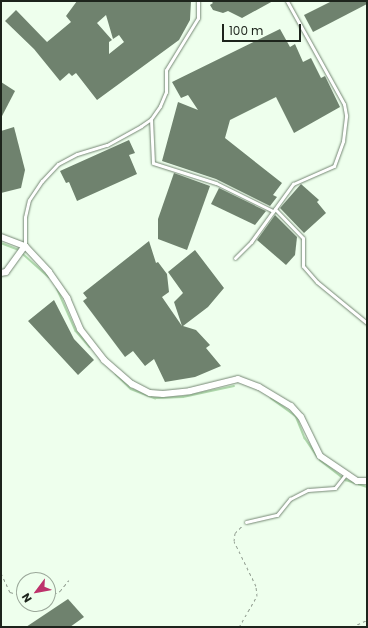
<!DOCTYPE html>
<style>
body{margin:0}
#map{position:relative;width:368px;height:628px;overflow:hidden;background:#eeffed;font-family:Poppins,sans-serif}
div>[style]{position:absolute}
.stream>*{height:1.5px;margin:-0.75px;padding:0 0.75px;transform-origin:0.75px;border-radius:0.75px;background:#b1dbae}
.building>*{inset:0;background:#6f826e}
.path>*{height:1px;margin-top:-0.5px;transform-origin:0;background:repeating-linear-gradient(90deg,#919d90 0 3px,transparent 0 6px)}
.roads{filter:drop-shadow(0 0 1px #758874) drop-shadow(0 0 1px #758874)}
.service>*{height:3px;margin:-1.5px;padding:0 1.5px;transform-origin:1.5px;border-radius:1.5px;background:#fff}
.minor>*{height:6px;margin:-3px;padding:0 3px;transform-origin:3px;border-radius:3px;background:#fff}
span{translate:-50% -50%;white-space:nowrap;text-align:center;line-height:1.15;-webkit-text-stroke:4px #eeffed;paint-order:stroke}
.frame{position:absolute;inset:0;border:2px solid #1d241c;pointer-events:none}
.north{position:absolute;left:16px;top:572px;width:40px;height:40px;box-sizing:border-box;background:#eeffed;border:1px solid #9aa799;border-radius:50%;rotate:238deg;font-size:11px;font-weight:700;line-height:16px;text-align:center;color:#1d241c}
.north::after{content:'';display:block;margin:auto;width:14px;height:18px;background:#bd326b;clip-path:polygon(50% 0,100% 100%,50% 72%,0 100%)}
.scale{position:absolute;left:222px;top:24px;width:79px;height:18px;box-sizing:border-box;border:2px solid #1d241c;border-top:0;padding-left:5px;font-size:12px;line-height:14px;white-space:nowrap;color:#1d241c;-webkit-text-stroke:3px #eeffed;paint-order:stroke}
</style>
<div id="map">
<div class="stream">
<i style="left:1px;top:243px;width:19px;rotate:21deg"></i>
<i style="left:22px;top:253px;width:36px;rotate:42deg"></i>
<i style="left:57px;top:288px;width:47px;rotate:66.2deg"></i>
<i style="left:76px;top:331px;width:21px;rotate:49deg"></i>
<i style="left:116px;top:374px;width:21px;rotate:45deg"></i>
<i style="left:131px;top:389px;width:26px;rotate:21deg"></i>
<i style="left:155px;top:398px;width:28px;rotate:-2deg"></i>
<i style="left:183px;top:397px;width:52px;rotate:-12.2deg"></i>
<i style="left:271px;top:398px;width:31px;rotate:36deg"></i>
<i style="left:296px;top:416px;width:24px;rotate:68deg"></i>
<i style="left:305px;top:438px;width:23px;rotate:56deg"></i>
<i style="left:320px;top:460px;width:33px;rotate:38deg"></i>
<i style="left:346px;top:480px;width:22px;rotate:18deg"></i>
</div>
<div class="building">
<i style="clip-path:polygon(evenodd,77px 1px,191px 1px,190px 20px,179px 40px,97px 100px,76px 73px,72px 76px,69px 73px,60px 81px,34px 49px,5px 21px,16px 10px,47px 42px,71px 22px,66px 16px,77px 1px,106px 15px,113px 39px,119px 35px,124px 42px,109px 54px,109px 42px,112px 40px,97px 23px,106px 15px)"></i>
<i style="clip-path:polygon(211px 1px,273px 1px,242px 18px,228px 11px,223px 13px,213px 10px,210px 5px,213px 3px)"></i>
<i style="clip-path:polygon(332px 1px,367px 1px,367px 4px,313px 32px,304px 15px)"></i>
<i style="clip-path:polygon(280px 29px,290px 47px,295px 44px,303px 62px,311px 58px,321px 78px,325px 76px,340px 107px,294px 133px,276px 97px,230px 120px,225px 138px,282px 183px,273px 195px,277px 197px,270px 206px,216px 179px,162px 161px,178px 102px,198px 110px,188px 95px,181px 98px,172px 82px)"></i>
<i style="clip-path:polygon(1px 82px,15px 91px,1px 118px)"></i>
<i style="clip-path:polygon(14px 127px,25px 170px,21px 188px,1px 193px,1px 131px)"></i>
<i style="clip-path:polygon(129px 140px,135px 153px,129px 155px,137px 174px,77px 201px,69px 182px,66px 183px,60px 171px)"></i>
<i style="clip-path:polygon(174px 173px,210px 186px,187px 250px,158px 239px,158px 219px)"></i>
<i style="clip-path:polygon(301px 184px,319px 200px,317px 202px,326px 213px,304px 233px,280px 208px)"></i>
<i style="clip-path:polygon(219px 188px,266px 211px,255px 225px,211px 204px)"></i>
<i style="clip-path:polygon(275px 215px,297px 237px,295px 255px,286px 265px,257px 240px)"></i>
<i style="clip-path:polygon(149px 241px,156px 263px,158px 262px,167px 274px,169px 292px,162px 297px,182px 326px,174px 302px,183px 293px,168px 272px,195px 250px,224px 288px,208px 307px,183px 326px,196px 330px,210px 345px,206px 348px,221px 366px,195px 377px,165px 382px,154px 359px,145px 366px,133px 351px,125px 357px,83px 301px,87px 298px,83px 293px)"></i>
<i style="clip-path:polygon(54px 300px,74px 339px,94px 360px,78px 375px,28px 321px)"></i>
<i style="clip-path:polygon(68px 599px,84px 617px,70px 627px,26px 627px)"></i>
</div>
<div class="path">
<i style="left:1px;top:573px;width:21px;rotate:65deg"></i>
<i style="left:10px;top:592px;width:15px;rotate:16deg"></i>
<i style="left:48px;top:596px;width:13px;rotate:-23deg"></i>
<i style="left:60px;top:591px;width:14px;rotate:-51deg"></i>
<i style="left:239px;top:627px;width:36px;rotate:-60deg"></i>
<i style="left:257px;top:596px;width:10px;rotate:-96deg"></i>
<i style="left:256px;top:586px;width:50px;rotate:-116.1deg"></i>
<i style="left:234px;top:541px;width:8px;rotate:-83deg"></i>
<i style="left:235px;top:533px;width:11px;rotate:-45deg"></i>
<i style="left:352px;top:627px;width:17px;rotate:-25deg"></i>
</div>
<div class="roads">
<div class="service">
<i style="left:151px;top:119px;width:44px;rotate:87.4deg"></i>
<i style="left:153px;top:163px;width:66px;rotate:17.6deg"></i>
<i style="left:216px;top:183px;width:64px;rotate:26.2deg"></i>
<i style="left:275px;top:209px;width:40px;rotate:46deg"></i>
<i style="left:303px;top:238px;width:28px;rotate:90deg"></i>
<i style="left:303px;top:266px;width:21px;rotate:49deg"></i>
<i style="left:317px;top:282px;width:65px;rotate:39.4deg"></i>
<i style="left:25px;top:246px;width:29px;rotate:-90deg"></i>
<i style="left:25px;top:217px;width:17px;rotate:-77deg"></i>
<i style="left:29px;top:200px;width:23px;rotate:-56deg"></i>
<i style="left:42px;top:181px;width:23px;rotate:-47deg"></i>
<i style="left:58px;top:164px;width:21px;rotate:-28deg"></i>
<i style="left:77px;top:154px;width:31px;rotate:-17deg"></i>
<i style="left:107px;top:145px;width:39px;rotate:-29deg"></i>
<i style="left:141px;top:126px;width:12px;rotate:-35deg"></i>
<i style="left:151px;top:119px;width:16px;rotate:-55deg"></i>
<i style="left:160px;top:106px;width:15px;rotate:-67deg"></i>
<i style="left:166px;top:92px;width:22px;rotate:-90deg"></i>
<i style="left:166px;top:70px;width:61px;rotate:-58.4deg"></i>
<i style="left:198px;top:18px;width:17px;rotate:-90deg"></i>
<i style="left:235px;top:258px;width:23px;rotate:-45deg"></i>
<i style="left:251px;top:242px;width:72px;rotate:-54.1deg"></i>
<i style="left:293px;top:184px;width:45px;rotate:-23.7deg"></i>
<i style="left:334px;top:166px;width:27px;rotate:-70deg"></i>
<i style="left:343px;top:141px;width:26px;rotate:-83deg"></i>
<i style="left:346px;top:115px;width:11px;rotate:-100deg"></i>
<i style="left:344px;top:104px;width:118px;rotate:-119deg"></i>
<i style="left:246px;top:522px;width:32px;rotate:-13deg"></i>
<i style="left:277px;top:515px;width:21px;rotate:-51deg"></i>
<i style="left:290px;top:499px;width:20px;rotate:-27deg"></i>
<i style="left:308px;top:490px;width:27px;rotate:-4deg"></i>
<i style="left:335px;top:488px;width:18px;rotate:-52deg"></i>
</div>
<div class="minor">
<i style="left:1px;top:237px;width:26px;rotate:21deg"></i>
<i style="left:25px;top:246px;width:35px;rotate:47deg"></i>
<i style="left:49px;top:272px;width:32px;rotate:55deg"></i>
<i style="left:67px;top:298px;width:34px;rotate:67deg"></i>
<i style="left:80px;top:329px;width:39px;rotate:52deg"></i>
<i style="left:104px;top:360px;width:37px;rotate:41deg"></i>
<i style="left:132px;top:384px;width:20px;rotate:27deg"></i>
<i style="left:150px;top:393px;width:13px;rotate:4deg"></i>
<i style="left:163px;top:394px;width:27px;rotate:-6deg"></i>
<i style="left:190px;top:391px;width:49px;rotate:-14deg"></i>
<i style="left:238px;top:379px;width:22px;rotate:21deg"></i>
<i style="left:259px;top:387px;width:37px;rotate:31deg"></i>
<i style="left:291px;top:406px;width:15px;rotate:48deg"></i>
<i style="left:301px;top:417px;width:43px;rotate:64deg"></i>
<i style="left:320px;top:456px;width:45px;rotate:34deg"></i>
<i style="left:357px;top:481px;width:10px"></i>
<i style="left:1px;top:273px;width:5px;rotate:-11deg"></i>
<i style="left:6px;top:272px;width:32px;rotate:-54deg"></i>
</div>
</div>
<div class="frame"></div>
<div class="north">N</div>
<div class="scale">100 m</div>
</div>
